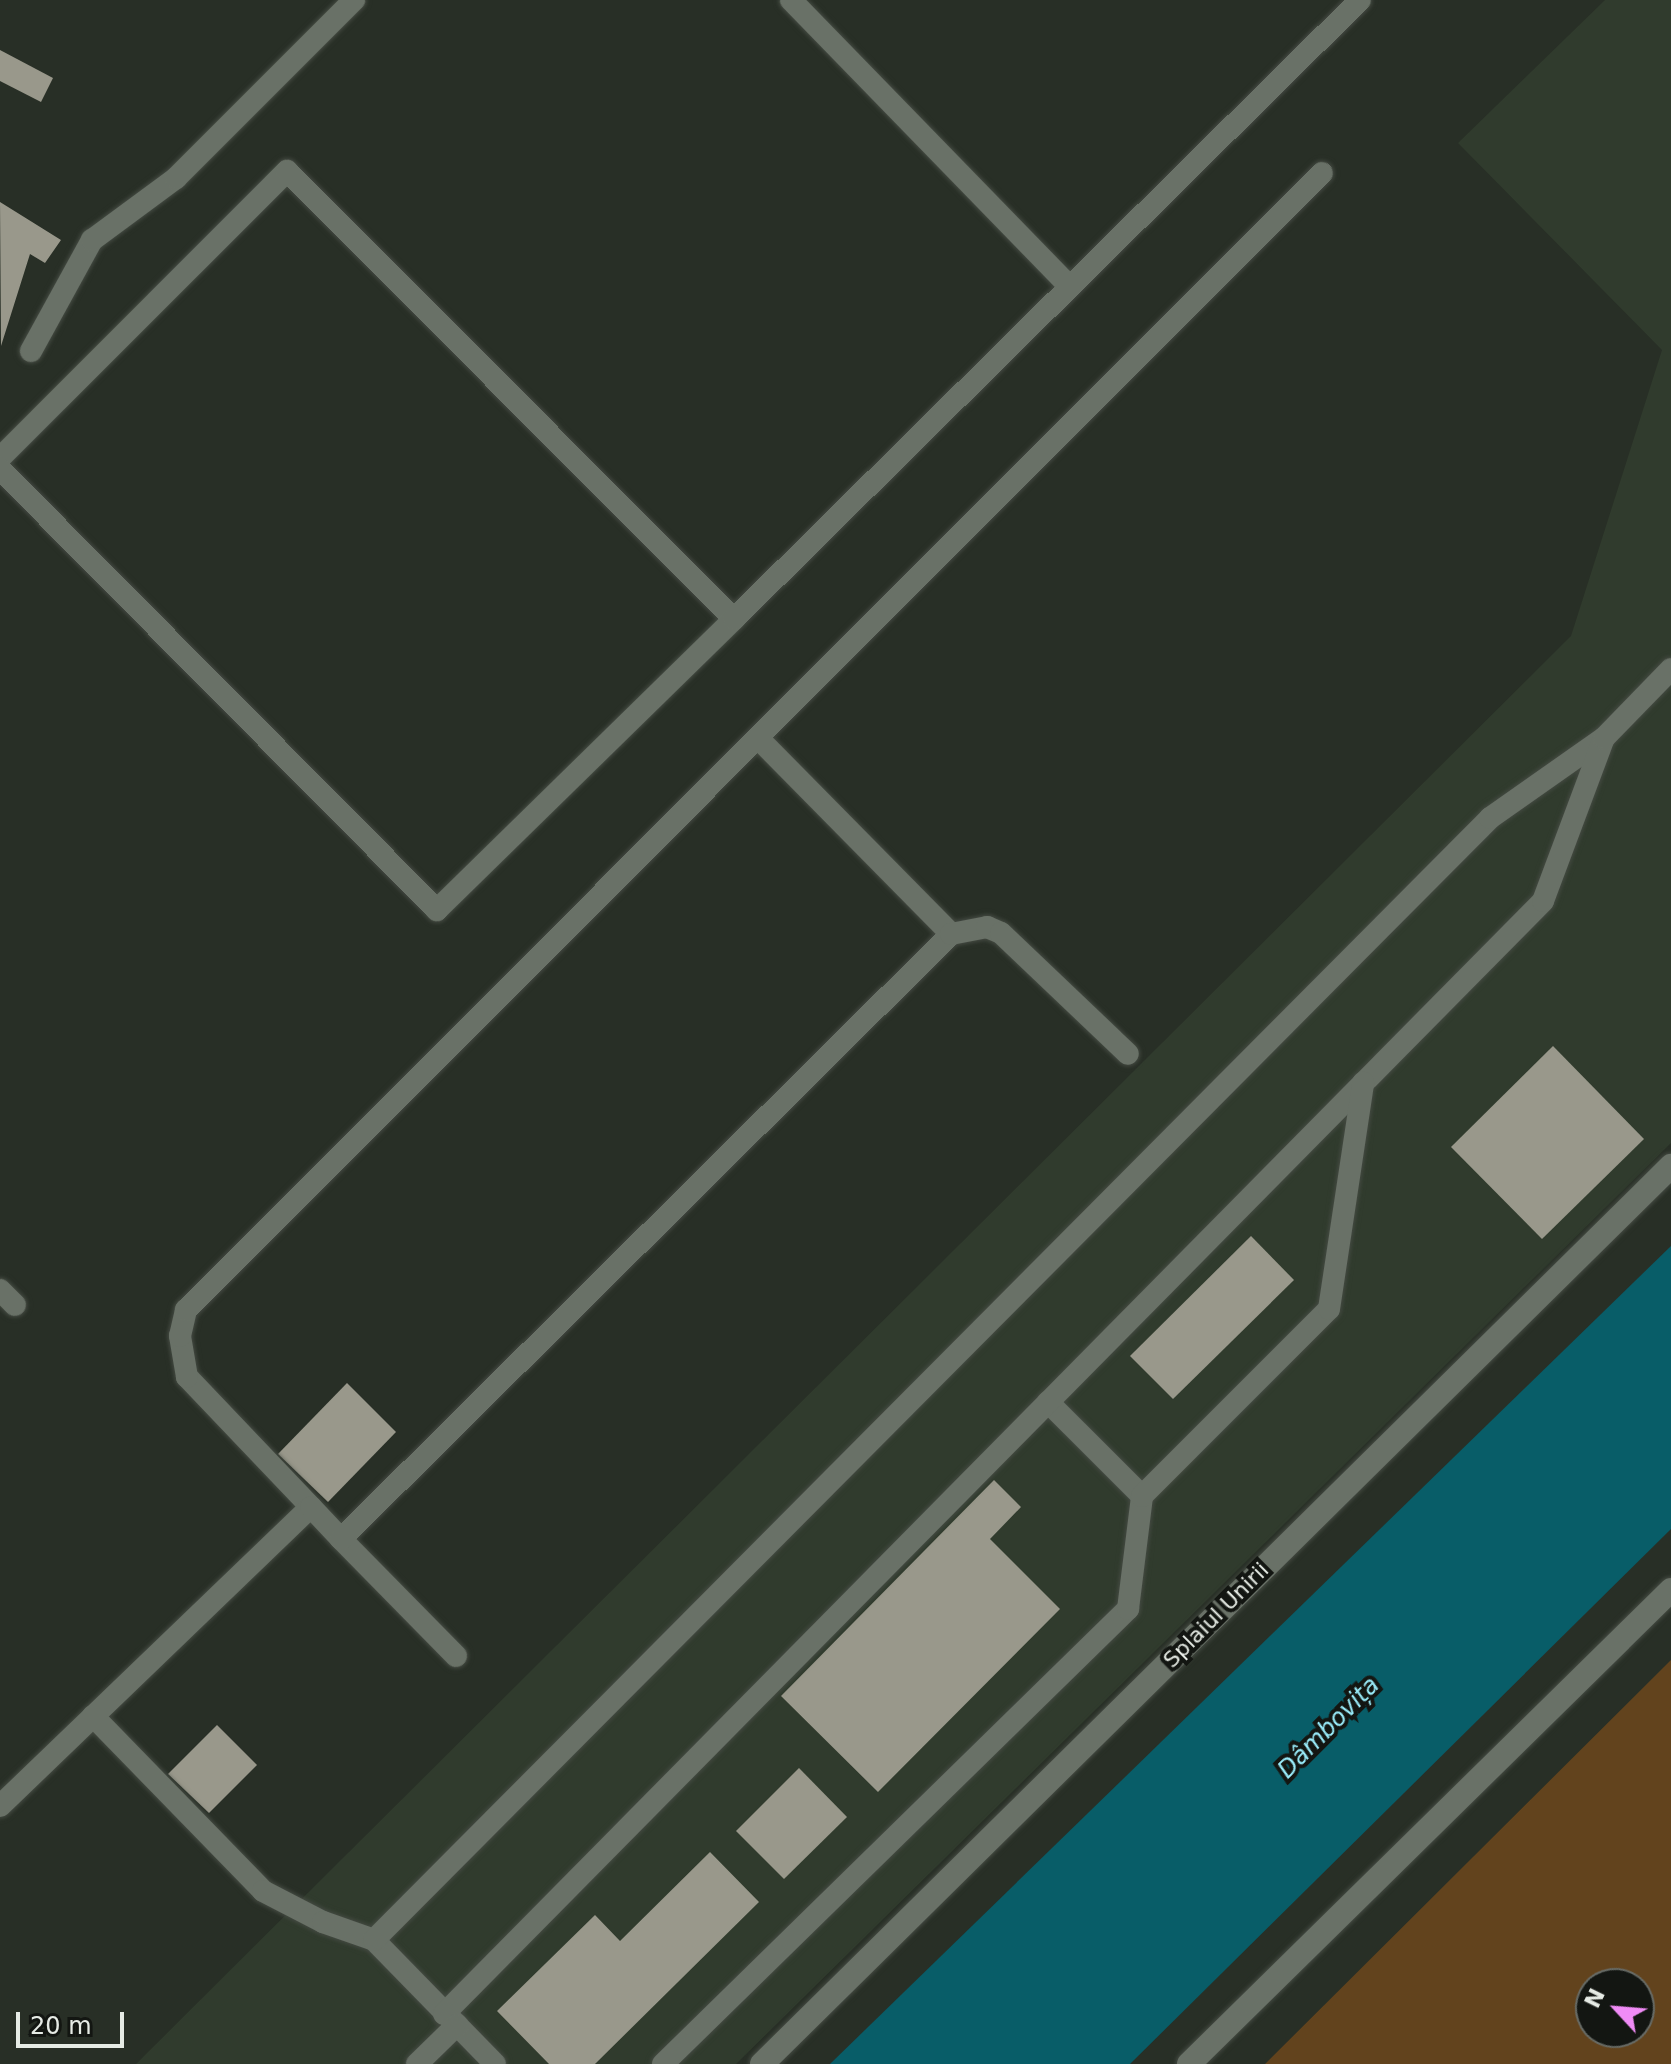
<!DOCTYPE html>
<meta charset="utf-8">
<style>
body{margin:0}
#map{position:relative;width:1671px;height:2064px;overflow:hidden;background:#282f26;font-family:"DejaVu Sans",sans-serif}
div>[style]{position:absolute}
.built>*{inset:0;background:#303b2d}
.green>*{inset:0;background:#62431d}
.water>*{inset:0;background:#085d68}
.building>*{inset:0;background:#99988b}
.roads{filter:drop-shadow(0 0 2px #444a42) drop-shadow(0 0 2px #444a42)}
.lane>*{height:22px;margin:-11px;padding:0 11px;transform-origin:11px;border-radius:11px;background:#697167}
.secondary>*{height:24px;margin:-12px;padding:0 12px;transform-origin:12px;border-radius:12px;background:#697167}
span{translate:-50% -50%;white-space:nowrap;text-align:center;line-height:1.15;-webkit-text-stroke:8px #131612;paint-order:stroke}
.street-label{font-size:22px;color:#e6ebe5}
.water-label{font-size:24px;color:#99ecfa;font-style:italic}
.north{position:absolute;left:1575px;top:1968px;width:80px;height:80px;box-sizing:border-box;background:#131612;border:2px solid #676b66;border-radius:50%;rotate:296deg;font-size:22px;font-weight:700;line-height:32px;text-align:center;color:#e6ebe5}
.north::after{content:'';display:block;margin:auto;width:28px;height:36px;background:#f08bf6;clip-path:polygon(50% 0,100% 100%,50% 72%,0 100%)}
.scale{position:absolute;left:16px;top:2012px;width:108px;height:36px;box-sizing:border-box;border:4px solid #e6ebe5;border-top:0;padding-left:10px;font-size:24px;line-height:28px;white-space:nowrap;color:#e6ebe5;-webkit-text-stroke:6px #131612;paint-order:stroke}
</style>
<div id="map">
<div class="built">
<i style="clip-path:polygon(1605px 0,1671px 0,1671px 1143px,736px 2064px,136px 2064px,1571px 636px,1662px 350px,1458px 143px)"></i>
</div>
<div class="green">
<i style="clip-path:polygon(evenodd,1671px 1660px,1671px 2064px,1265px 2064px,1671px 1660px,1591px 1984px,1639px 1984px,1639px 2032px,1591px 2032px,1591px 1984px)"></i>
</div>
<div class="water">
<i style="clip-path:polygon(1671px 1246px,1671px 1529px,1130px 2064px,830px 2064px)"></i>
</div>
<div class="building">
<i style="clip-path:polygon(0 50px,53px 78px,41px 102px,0 81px)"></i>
<i style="clip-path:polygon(0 202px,61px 240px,45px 263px,30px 254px,1px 346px)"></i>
<i style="clip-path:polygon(1553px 1046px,1644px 1139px,1542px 1239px,1451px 1147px)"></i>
<i style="clip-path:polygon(1251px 1236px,1294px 1280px,1173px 1399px,1130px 1356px)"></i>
<i style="clip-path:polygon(347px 1383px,396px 1432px,328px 1502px,278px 1454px)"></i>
<i style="clip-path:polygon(994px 1480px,1021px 1507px,990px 1539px,1060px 1609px,878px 1792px,781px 1696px)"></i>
<i style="clip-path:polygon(217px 1725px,257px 1765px,209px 1813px,168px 1774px)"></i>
<i style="clip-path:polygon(799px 1768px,847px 1817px,784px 1879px,736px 1831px)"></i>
<i style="clip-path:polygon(710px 1852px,759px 1902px,595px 2064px,549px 2064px,497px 2011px,595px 1915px,620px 1941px)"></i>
</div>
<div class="roads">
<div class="lane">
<i style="left:791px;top:0;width:400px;rotate:45.8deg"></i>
<i style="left:31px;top:351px;width:127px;rotate:-61.2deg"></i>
<i style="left:92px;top:240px;width:104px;rotate:-36.4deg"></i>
<i style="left:176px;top:178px;width:252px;rotate:-45deg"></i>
<i style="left:0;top:458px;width:406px;rotate:-45deg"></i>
<i style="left:287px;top:171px;width:633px;rotate:45.06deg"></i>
<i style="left:734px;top:619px;width:416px;rotate:135.6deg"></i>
<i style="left:437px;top:910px;width:621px;rotate:-134.74deg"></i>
<i style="left:734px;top:619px;width:880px;rotate:-44.68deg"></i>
<i style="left:759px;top:739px;width:274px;rotate:45.4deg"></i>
<i style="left:0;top:1290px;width:21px;rotate:45deg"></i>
<i style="left:1048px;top:1402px;width:133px;rotate:45deg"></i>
<i style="left:311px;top:1507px;width:180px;rotate:-133.6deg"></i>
<i style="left:187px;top:1377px;width:42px;rotate:-99.7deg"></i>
<i style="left:180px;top:1336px;width:27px;rotate:-77deg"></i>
<i style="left:186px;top:1310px;width:1607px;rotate:-45.03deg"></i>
<i style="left:341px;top:1539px;width:164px;rotate:45.5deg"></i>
<i style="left:93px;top:1716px;width:244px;rotate:45.8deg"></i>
<i style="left:263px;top:1891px;width:68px;rotate:27.3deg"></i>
<i style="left:323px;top:1922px;width:54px;rotate:19.4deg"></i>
<i style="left:374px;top:1940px;width:173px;rotate:45.7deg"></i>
<i style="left:0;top:1806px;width:431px;rotate:-43.9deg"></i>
<i style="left:311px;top:1507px;width:44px;rotate:46.8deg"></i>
<i style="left:341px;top:1539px;width:859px;rotate:-44.76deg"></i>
<i style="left:951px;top:934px;width:37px;rotate:-11deg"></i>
<i style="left:987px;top:927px;width:15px;rotate:23deg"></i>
<i style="left:1001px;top:933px;width:175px;rotate:43.6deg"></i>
<i style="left:374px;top:1940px;width:1583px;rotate:-45.15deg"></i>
<i style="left:1490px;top:818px;width:139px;rotate:-35.1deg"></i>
<i style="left:444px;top:2014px;width:1564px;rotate:-45.36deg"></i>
<i style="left:1543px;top:901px;width:174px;rotate:-69.5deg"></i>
<i style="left:1604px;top:738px;width:96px;rotate:-45.8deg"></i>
<i style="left:417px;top:2064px;width:56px;rotate:-44.3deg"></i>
<i style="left:663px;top:2064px;width:651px;rotate:-44.38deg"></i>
<i style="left:1128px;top:1609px;width:114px;rotate:-82.9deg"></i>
<i style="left:1142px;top:1496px;width:264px;rotate:-45deg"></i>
<i style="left:1329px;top:1309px;width:229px;rotate:-81.4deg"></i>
</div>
<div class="secondary">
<i style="left:762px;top:2064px;width:1278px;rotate:-44.65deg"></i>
<i style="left:1189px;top:2064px;width:676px;rotate:-44.52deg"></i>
</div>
</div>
<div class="street-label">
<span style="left:1216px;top:1615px;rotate:-45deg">Splaiul Unirii</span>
</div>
<div class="water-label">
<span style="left:1329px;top:1728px;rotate:-45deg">Dâmbovița</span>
</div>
<div class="north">N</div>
<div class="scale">20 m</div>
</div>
